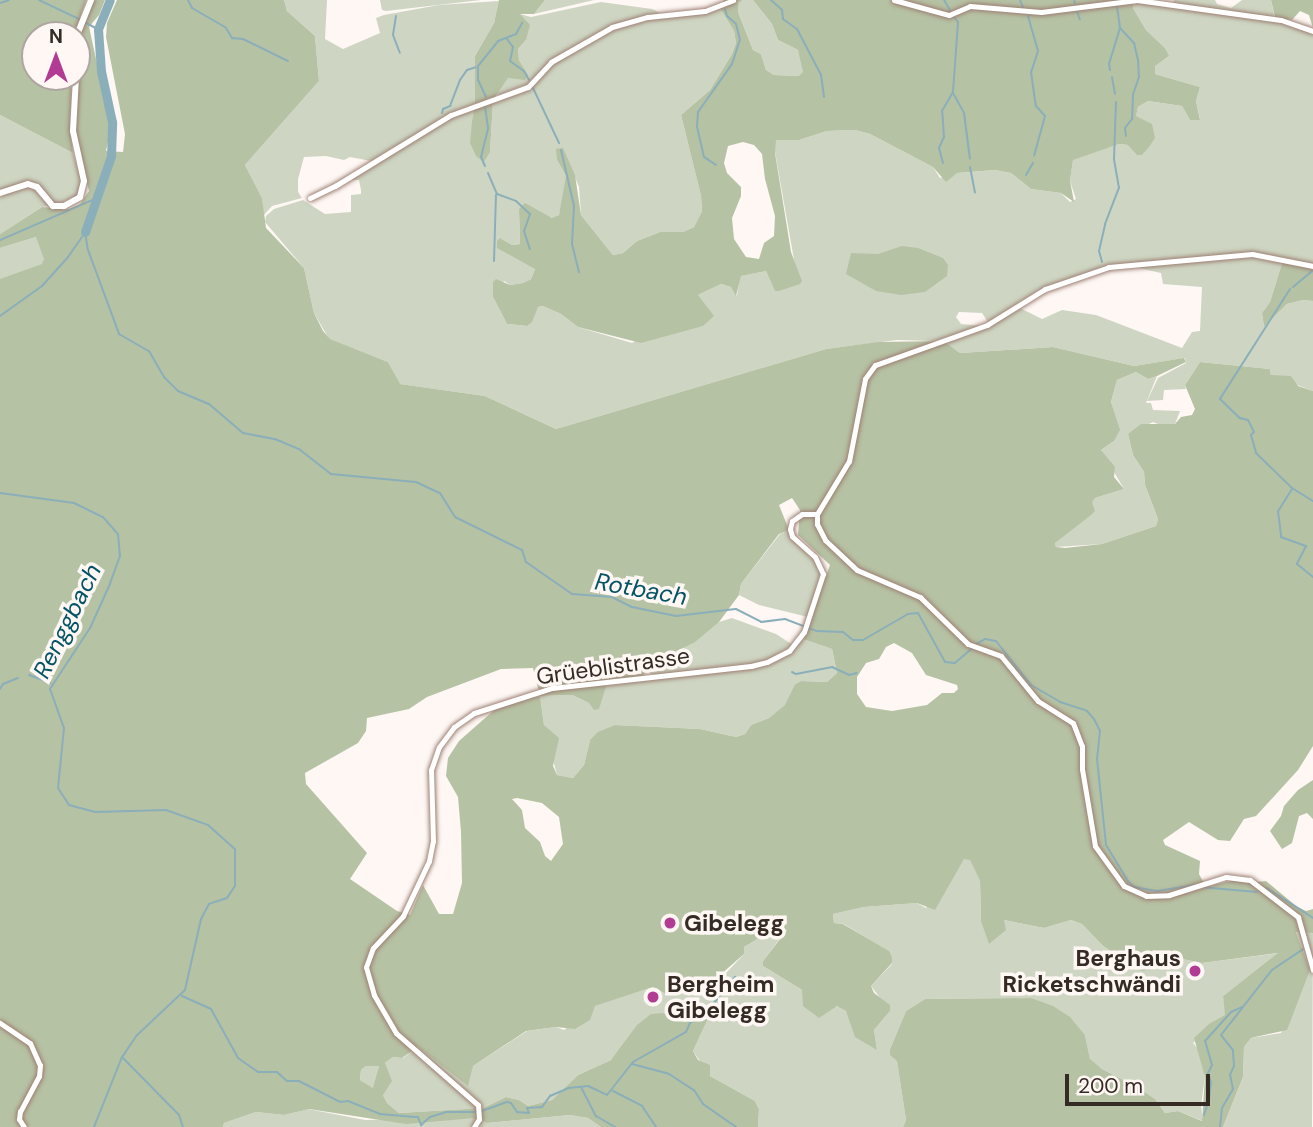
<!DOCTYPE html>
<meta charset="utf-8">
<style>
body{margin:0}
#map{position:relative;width:1313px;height:1127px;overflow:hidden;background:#fef7f4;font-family:"DM Sans",sans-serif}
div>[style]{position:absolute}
.green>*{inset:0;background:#ced6c3}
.forest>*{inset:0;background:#b6c2a4}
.stream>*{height:2px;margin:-1px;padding:0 1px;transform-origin:1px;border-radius:1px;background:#8aafba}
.river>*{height:9px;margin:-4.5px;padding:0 4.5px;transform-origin:4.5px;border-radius:4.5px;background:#8aafba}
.roads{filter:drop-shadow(0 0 2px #9e8074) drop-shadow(0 0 2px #9e8074)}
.minor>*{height:5px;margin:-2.5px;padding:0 2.5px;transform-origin:2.5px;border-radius:2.5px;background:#fff}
.tertiary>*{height:6px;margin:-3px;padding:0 3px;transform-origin:3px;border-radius:3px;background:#fff}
.dots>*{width:19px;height:19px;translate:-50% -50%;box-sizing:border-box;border:4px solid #fef7f4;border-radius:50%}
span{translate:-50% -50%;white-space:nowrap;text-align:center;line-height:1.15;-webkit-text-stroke:7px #fef7f4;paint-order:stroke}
.street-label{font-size:23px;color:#362a25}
.poi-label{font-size:23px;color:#362a25;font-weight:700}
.left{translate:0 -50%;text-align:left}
.right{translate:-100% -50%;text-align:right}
.water-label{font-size:24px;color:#045466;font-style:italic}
.north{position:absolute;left:21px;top:21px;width:70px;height:70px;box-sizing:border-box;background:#fef7f4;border:2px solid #aea5a1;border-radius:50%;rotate:0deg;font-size:19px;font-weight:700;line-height:28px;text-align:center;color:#362a25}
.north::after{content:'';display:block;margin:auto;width:24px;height:32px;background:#b23c94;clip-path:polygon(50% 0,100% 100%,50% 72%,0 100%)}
.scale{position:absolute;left:1065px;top:1074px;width:145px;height:32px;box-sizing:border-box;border:4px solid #362a25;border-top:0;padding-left:9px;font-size:21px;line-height:24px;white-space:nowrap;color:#362a25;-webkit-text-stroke:5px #fef7f4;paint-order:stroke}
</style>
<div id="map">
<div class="green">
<i style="clip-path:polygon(284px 0,327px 0,325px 39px,343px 49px,380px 33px,376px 18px,384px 15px,439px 5px,499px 1px,494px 23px,475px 56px,475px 104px,444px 117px,371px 161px,350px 157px,344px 160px,326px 156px,304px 157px,298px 179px,298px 192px,302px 198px,272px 206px,263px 216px,262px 198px,245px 165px,319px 81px,315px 36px,287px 11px)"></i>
<i style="clip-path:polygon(380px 0,481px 0,386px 11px,382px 10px)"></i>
<i style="clip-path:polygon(545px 0,594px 0,534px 14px)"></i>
<i style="clip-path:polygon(743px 0,753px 0,772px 24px,778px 40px,798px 50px,802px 59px,803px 72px,800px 76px,774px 75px,766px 70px,761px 54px,753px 50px,738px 12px,738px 3px)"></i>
<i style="clip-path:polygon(1174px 0,1215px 0,1217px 4px,1231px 8px,1242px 0,1271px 0,1274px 14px,1273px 17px,1173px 4px)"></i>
<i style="clip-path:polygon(1133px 1px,1279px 20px,1313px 33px,1313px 265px,1249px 253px,1111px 266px,1039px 290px,988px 322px,982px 313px,959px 312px,956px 317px,961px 324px,981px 326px,936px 341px,897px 340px,826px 349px,556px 429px,485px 396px,399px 384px,388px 362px,329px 339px,314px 313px,304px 268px,265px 222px,266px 216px,274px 209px,303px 200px,325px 214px,351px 212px,351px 195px,361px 194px,361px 190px,359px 180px,349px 180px,436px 124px,475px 106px,484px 162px,490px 151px,493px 101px,523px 90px,549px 65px,610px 29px,644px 18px,689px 15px,720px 8px,734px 31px,736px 43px,732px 54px,710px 90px,681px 115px,701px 196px,702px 211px,694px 227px,683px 232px,660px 232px,637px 241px,623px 253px,613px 255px,581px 215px,579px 187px,563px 149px,557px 160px,566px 176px,566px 187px,559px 215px,553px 218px,519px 209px,520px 244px,512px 245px,500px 238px,535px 269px,531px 279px,523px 283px,510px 285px,504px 281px,493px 297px,507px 324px,527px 326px,538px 307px,543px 306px,561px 314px,578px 327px,632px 343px,698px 299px,698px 295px,721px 284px,731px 287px,737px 296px,740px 276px,766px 271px,775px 290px,796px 271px,775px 152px,775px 140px,799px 140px,827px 131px,855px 130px,870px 134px,933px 167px,940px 178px,957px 173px,995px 170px,1011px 173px,1031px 189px,1061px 193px,1070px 202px,1076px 199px,1070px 181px,1073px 159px,1119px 144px,1128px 145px,1138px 107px,1148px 101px,1182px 106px,1190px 120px,1200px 119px,1196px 101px,1200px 87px,1155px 74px,1154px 66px,1168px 57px,1165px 48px,1146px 30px,1133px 8px)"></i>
<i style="clip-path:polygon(601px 2px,652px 9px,660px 13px,628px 21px,552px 60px,530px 83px,499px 95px,496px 93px,508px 78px,528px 79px,529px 76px,519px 60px,518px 49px,526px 40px,520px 14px,531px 17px)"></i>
<i style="clip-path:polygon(0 115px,73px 153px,81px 179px,78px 195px,58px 204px,52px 203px,35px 183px,0 190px)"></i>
<i style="clip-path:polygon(24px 187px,32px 187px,49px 206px,42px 207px,0 234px,0 197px)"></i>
<i style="clip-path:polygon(121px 229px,0 286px,0 248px,36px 237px)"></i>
<i style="clip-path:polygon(1248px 255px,1283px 260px,1270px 302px,1262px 313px,1264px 327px,1287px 304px,1303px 300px,1313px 301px,1313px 391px,1271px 375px,1270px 369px,1200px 362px,1185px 385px,1186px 389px,1164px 390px,1163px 400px,1147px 401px,1158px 378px,1186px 363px,1185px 358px,1134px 366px,1053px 347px,960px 353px,944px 341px,1000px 320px,1020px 308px,1042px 319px,1062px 310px,1096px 315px,1182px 348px,1192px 332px,1200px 331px,1202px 287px,1163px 284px,1161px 273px,1130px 266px)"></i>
<i style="clip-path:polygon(1136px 372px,1148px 379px,1157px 376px,1146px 403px,1151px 403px,1153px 410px,1180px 411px,1175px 424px,1163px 426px,1153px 422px,1128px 434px,1133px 455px,1144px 472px,1145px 485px,1158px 519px,1156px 526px,1102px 544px,1056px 547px,1055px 543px,1095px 498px,1124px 489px,1101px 450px,1114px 441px,1117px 423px,1111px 402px,1117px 380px)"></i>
<i style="clip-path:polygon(789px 530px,812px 557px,821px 575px,808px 617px,759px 605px,739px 595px,741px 584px,780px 534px)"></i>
<i style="clip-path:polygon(732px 618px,776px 634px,793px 645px,765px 662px,657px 676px,648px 672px,719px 622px)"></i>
<i style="clip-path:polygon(803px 639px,832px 649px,837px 673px,827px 682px,801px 681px,795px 684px,786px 705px,769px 718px,751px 725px,745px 734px,736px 737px,700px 729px,615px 725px,590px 740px,584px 765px,573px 778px,557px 775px,544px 725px,540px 696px,572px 695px,589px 703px,607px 684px,756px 666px,790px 653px)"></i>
<i style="clip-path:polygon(964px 859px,970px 859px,980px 881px,981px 921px,1004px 920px,1044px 928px,1071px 920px,1082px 924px,1103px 946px,1141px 971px,1172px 967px,1182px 959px,1202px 963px,1279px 953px,1223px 996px,1226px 1015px,1193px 1043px,1200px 1051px,1205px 1077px,1201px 1105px,1203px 1121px,1178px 1111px,1165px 1113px,1155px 1099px,1139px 1088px,1102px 1069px,1090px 1060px,1085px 1035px,1031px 998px,925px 999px,906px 1011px,890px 1049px,891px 1055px,897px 1060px,906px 1120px,903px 1127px,758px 1127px,759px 1109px,755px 1101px,710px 1076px,693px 1051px,714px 1006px,683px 1021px,663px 1013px,611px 1060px,578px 1075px,552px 1100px,528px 1106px,519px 1100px,506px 1097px,483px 1108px,399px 1113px,387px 1103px,383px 1095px,385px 1063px,393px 1057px,403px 1058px,418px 1047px,473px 1066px,527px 1031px,556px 1027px,564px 1030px,594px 1006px,653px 987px,666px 994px,727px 972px,744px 954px,744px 947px,774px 929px,787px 929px,763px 961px,763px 966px,831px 1008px,838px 1006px,846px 1011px,856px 1031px,877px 1050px,874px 1030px,890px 1011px,871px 986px,892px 964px,888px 951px,844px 924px,834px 923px,833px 914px,864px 907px,917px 903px,926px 908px)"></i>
<i style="clip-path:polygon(1296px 931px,1313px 933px,1312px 1127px,1223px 1127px,1243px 1077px,1244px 1047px,1251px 1038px,1281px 1033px,1310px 970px)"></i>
<i style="clip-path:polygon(366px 1066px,379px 1066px,374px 1089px,360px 1080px,361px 1070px)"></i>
<i style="clip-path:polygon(308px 1109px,365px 1120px,475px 1118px,487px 1123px,570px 1115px,588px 1118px,601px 1127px,223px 1127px,224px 1123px,256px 1112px,284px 1115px)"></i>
</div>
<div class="forest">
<i style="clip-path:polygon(0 0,86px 0,74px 35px,35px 35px,35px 77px,72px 77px,70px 129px,73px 153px,0 115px)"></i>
<i style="clip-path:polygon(evenodd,93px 0,105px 0,99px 15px,89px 27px,111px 127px,106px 151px,123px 152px,125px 134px,106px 37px,107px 23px,117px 0,284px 0,287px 11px,315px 36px,319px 81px,245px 165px,262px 198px,266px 228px,304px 268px,314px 313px,323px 331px,330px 339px,388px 362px,400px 384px,485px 396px,556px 429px,826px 349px,878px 342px,944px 341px,960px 353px,1053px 347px,1134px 366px,1184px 358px,1186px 362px,1157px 376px,1148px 379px,1136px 372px,1117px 380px,1111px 402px,1120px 430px,1114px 441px,1101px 450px,1115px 467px,1114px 477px,1124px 489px,1095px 498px,1092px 502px,1095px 511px,1091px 515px,1055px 543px,1056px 547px,1065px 548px,1102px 544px,1156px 526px,1158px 519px,1145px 485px,1144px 472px,1133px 455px,1128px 434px,1141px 424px,1175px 424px,1181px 417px,1192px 415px,1195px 409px,1185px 385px,1200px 362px,1270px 369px,1271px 375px,1291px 376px,1298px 386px,1313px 391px,1313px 746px,1298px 770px,1256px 816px,1244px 819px,1230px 841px,1218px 840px,1189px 822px,1163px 840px,1165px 845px,1200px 861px,1199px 874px,1206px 887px,1234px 880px,1246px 883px,1266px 881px,1296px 906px,1306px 911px,1313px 909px,1313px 933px,1296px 932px,1310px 970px,1287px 1030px,1251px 1038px,1244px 1047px,1243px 1077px,1223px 1127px,903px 1127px,906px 1120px,897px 1061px,890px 1055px,890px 1049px,906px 1011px,925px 999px,1031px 998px,1053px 1006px,1070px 1017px,1085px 1035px,1090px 1059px,1102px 1069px,1139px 1088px,1155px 1099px,1165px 1113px,1178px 1111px,1202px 1121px,1205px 1077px,1194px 1038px,1209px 1024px,1225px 1015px,1223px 996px,1278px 953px,1202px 963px,1182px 959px,1174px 968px,1141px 971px,1103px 946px,1082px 924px,1071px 920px,1044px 928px,1004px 920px,1006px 930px,989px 944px,981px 921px,980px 881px,970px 860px,964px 859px,935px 910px,917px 903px,864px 907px,833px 914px,834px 923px,843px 924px,889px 951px,892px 957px,892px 963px,871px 986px,874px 993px,890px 1005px,890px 1011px,874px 1030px,877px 1050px,855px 1037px,846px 1011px,837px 1006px,819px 1018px,803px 1006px,802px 990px,763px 966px,763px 961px,787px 930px,774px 929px,744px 947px,744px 954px,711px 983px,701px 982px,666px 994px,653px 987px,595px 1006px,590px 1020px,575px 1029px,556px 1027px,526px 1031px,473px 1066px,468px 1086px,418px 1047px,402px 1058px,393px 1057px,385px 1063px,392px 1081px,383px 1095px,387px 1103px,399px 1113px,483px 1108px,506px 1097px,519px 1100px,528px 1106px,552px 1100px,578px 1075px,611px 1060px,637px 1025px,651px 1014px,663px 1013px,683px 1021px,698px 1015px,709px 1004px,714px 1006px,693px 1051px,698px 1060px,710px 1065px,710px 1076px,755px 1101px,759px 1109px,758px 1127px,601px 1127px,588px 1118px,570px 1115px,487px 1123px,475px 1118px,406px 1124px,309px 1109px,284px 1115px,256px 1112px,224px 1123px,223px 1127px,0 1127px,0 279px,42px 264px,44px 259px,36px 237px,0 248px,0 234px,42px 207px,69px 209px,80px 204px,89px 191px,75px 138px,78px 43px,80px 28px,93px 0,792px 498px,800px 510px,798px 535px,830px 565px,803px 639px,832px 649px,837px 673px,827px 682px,801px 681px,795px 684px,785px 705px,769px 718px,751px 725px,745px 734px,736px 737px,700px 729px,615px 725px,598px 732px,590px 740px,584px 765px,573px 778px,557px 775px,553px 766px,559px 738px,544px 725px,540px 696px,572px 695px,589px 703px,594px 710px,599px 709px,608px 680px,642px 676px,673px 653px,695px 642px,719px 622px,739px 595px,741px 584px,779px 534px,789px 530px,779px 505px,792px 498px,93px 0,894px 643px,912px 653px,926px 675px,957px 685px,958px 689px,954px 693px,942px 693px,927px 705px,892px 711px,866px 707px,857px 694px,857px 677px,866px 663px,879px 659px,886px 647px,894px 643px,93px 0,533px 668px,540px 696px,501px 704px,459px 741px,448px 758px,446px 776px,458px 797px,461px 832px,462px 883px,453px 914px,439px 914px,423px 885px,410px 915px,397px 911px,350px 879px,367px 853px,306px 784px,305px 773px,358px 743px,366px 731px,367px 718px,409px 709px,427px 697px,501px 669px,533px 668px,93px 0,517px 798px,542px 803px,559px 817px,563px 844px,551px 861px,545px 856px,540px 842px,525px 828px,522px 810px,512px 799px,517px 798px,93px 0,366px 1066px,379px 1066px,373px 1088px,360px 1080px,361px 1070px,366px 1066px)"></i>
<i style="clip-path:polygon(499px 0,545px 0,534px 14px,520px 14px,530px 25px,526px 40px,518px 49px,519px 60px,529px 76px,525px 80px,508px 78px,495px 97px,475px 104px,475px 56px,494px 23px)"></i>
<i style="clip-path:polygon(evenodd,724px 0,743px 0,738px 3px,738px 12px,753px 50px,761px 54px,766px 70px,774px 75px,799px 76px,803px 72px,798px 50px,778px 40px,772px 24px,753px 0,1133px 0,1133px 8px,1146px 30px,1165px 48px,1169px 56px,1155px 66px,1155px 74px,1200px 87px,1196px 101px,1200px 120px,1190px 120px,1182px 106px,1148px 101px,1138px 107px,1136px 116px,1152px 124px,1155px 138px,1149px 147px,1142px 155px,1137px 155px,1128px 145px,1119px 144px,1073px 160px,1070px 181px,1074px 202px,1061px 193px,1031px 189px,1011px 173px,995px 170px,957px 173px,946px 182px,933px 167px,870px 134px,855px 130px,827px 131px,799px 140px,776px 140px,775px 153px,791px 252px,802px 281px,800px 284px,779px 291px,775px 291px,766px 271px,741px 276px,736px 296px,731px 287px,721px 284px,698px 295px,714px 316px,703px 326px,641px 343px,578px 327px,561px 314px,543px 306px,538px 307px,532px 322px,527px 326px,507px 324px,493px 297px,493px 282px,496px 279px,510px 285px,523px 283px,531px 279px,535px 269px,497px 248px,497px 241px,500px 238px,512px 245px,520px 244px,519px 209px,525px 203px,552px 218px,559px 215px,566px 176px,557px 160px,556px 149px,563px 148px,575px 175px,581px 215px,613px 255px,623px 253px,637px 241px,660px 232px,683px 232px,694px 227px,702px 211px,701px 196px,681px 115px,710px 90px,732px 54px,736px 43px,734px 31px,720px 8px,724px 0,743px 142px,754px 145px,762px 154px,765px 179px,775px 216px,774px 236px,764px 243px,759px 259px,746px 257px,734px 239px,732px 218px,741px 196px,741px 187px,727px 173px,724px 163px,728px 146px,743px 142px)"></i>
<i style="clip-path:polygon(1271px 0,1313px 0,1313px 28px,1309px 15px,1300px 11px,1292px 20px,1275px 17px)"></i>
<i style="clip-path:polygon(493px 101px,490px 152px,484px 162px,476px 156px,470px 143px,472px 122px,475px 106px)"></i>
<i style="clip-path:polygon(902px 246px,918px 248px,943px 258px,948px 265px,947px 276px,925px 292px,901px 295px,876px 291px,846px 274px,851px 253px,878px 254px)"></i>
<i style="clip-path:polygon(1283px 260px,1313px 268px,1313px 301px,1303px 300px,1287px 304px,1264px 327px,1262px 313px,1270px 302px)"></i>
<i style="clip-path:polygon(1313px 780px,1313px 819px,1307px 813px,1299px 816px,1292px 843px,1282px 849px,1270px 831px,1281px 816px,1284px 806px,1298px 790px)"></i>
</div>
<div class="stream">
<i style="left:39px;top:0;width:44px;rotate:25.4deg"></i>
<i style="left:188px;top:0;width:9px;rotate:63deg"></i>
<i style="left:192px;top:8px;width:39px;rotate:30deg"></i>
<i style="left:226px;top:28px;width:12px;rotate:59deg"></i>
<i style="left:232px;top:38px;width:11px;rotate:5deg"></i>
<i style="left:243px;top:39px;width:50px;rotate:26.1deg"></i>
<i style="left:771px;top:0;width:15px;rotate:42deg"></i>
<i style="left:782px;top:10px;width:9px;rotate:84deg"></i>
<i style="left:783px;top:19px;width:17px;rotate:36deg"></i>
<i style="left:797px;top:29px;width:52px;rotate:62.4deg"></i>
<i style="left:821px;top:75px;width:22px;rotate:82deg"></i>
<i style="left:944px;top:0;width:12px;rotate:59deg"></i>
<i style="left:1020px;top:0;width:8px;rotate:67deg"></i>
<i style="left:1074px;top:0;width:3px;rotate:72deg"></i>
<i style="left:0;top:3px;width:9px;rotate:-18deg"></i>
<i style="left:1077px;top:11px;width:9px;rotate:72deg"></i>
<i style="left:396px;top:16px;width:19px;rotate:99deg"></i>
<i style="left:393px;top:35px;width:19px;rotate:69deg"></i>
<i style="left:1028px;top:16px;width:36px;rotate:74deg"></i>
<i style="left:1038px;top:51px;width:22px;rotate:108deg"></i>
<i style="left:1031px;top:72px;width:34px;rotate:82deg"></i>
<i style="left:1036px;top:106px;width:13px;rotate:48deg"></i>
<i style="left:1045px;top:116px;width:41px;rotate:105.4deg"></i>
<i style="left:84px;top:22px;width:16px;rotate:27deg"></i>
<i style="left:1120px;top:28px;width:21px;rotate:47deg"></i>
<i style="left:1134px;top:43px;width:17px;rotate:77deg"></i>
<i style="left:1138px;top:60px;width:17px;rotate:87deg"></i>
<i style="left:1139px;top:77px;width:18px;rotate:109deg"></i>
<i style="left:1133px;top:94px;width:25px;rotate:92deg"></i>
<i style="left:1132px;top:119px;width:11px;rotate:128deg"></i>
<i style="left:1125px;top:128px;width:8px;rotate:83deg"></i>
<i style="left:507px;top:39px;width:10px;rotate:53deg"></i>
<i style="left:513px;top:47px;width:14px;rotate:102deg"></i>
<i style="left:510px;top:61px;width:17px;rotate:36deg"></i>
<i style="left:524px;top:71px;width:10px;rotate:61deg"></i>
<i style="left:1110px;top:70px;width:6px;rotate:-99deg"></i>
<i style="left:1109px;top:64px;width:38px;rotate:-73deg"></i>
<i style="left:1120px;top:28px;width:22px;rotate:-98deg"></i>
<i style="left:1112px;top:77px;width:17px;rotate:80deg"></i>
<i style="left:533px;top:88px;width:61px;rotate:64.7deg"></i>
<i style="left:953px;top:93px;width:23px;rotate:61deg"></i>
<i style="left:964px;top:113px;width:46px;rotate:82.6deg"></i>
<i style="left:486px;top:97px;width:19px;rotate:-115deg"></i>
<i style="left:478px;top:80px;width:14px;rotate:-90deg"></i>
<i style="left:478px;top:66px;width:32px;rotate:-51deg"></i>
<i style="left:498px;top:41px;width:19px;rotate:-21deg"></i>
<i style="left:516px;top:34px;width:13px;rotate:-61deg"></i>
<i style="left:442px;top:113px;width:4px;rotate:-76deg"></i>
<i style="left:443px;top:109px;width:8px;rotate:-23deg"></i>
<i style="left:450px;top:106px;width:28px;rotate:-69deg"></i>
<i style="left:460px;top:80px;width:12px;rotate:-55deg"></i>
<i style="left:467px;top:70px;width:9px;rotate:-18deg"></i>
<i style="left:561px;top:150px;width:57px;rotate:76.9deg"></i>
<i style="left:574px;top:206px;width:38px;rotate:93deg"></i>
<i style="left:572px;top:244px;width:29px;rotate:76deg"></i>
<i style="left:943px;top:163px;width:16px;rotate:-105deg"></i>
<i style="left:939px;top:148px;width:12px;rotate:-66deg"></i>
<i style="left:944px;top:137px;width:26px;rotate:-94deg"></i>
<i style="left:942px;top:111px;width:22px;rotate:-60deg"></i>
<i style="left:953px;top:92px;width:70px;rotate:-85.9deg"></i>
<i style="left:958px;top:22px;width:5px;rotate:-127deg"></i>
<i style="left:716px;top:165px;width:14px;rotate:-146deg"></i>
<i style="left:704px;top:157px;width:32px;rotate:-103deg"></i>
<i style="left:697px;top:126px;width:14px;rotate:-86deg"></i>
<i style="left:698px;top:112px;width:59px;rotate:-54.7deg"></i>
<i style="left:732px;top:64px;width:25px;rotate:-72deg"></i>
<i style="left:740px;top:40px;width:16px;rotate:-104deg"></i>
<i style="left:736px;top:24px;width:12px;rotate:-138deg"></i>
<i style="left:727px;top:16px;width:7px;rotate:-106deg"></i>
<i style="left:485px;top:166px;width:10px;rotate:-114deg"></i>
<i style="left:481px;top:157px;width:30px;rotate:-76deg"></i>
<i style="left:488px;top:128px;width:22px;rotate:-98deg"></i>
<i style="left:970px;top:167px;width:26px;rotate:79deg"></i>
<i style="left:488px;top:173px;width:23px;rotate:67deg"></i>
<i style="left:497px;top:194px;width:20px;rotate:20deg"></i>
<i style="left:516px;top:201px;width:19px;rotate:43deg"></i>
<i style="left:530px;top:214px;width:18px;rotate:109deg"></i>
<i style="left:524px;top:231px;width:19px;rotate:72deg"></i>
<i style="left:1026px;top:175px;width:14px;rotate:-60deg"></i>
<i style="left:85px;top:232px;width:18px;rotate:81deg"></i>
<i style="left:88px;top:250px;width:90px;rotate:69.7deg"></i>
<i style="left:119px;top:334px;width:34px;rotate:30deg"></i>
<i style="left:149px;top:351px;width:30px;rotate:60deg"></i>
<i style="left:164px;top:377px;width:20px;rotate:45deg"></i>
<i style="left:178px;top:391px;width:34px;rotate:23deg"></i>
<i style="left:209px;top:404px;width:45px;rotate:40.5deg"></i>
<i style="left:243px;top:433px;width:33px;rotate:11deg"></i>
<i style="left:275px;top:439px;width:26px;rotate:23deg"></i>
<i style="left:299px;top:449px;width:41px;rotate:38deg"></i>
<i style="left:331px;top:474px;width:85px;rotate:5.4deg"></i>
<i style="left:416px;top:482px;width:26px;rotate:25deg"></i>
<i style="left:440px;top:493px;width:28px;rotate:58deg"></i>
<i style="left:455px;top:517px;width:75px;rotate:26.2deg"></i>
<i style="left:522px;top:550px;width:13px;rotate:72deg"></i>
<i style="left:526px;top:562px;width:56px;rotate:34.8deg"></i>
<i style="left:572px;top:594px;width:40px;rotate:4.3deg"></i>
<i style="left:612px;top:597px;width:22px;rotate:27deg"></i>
<i style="left:632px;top:607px;width:45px;rotate:11.6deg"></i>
<i style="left:676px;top:616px;width:60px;rotate:-6.7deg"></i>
<i style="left:736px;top:609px;width:28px;rotate:27deg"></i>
<i style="left:761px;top:622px;width:24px;rotate:-7deg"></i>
<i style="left:785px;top:619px;width:34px;rotate:21deg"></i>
<i style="left:817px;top:631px;width:26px;rotate:2deg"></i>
<i style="left:843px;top:632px;width:13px;rotate:39deg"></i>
<i style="left:853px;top:640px;width:10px"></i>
<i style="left:863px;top:640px;width:52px;rotate:-30deg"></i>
<i style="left:908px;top:614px;width:10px;rotate:-6deg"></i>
<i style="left:918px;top:613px;width:56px;rotate:61.1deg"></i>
<i style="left:945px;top:662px;width:10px;rotate:6deg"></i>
<i style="left:955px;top:663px;width:23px;rotate:-41deg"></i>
<i style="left:0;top:240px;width:106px;rotate:-23.4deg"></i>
<i style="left:494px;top:261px;width:66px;rotate:-88.3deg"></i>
<i style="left:1102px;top:262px;width:11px;rotate:-105deg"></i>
<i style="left:1099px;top:251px;width:28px;rotate:-77deg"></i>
<i style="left:1105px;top:224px;width:39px;rotate:-69deg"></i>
<i style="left:1119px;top:188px;width:29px;rotate:-100deg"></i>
<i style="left:1114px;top:159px;width:57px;rotate:-88deg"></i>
<i style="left:1293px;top:287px;width:25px;rotate:-40deg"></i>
<i style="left:1290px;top:289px;width:130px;rotate:122.5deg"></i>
<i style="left:1220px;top:399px;width:28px;rotate:44deg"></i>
<i style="left:1240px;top:418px;width:8px;rotate:14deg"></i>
<i style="left:1248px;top:420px;width:13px;rotate:63deg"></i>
<i style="left:1254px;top:432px;width:4px;rotate:135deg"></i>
<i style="left:1251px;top:435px;width:19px;rotate:74deg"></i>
<i style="left:1256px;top:453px;width:50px;rotate:44.2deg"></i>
<i style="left:1292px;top:488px;width:25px;rotate:32deg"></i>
<i style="left:0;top:316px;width:52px;rotate:-35.5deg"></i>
<i style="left:42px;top:286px;width:39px;rotate:-48deg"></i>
<i style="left:68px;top:257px;width:29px;rotate:-55deg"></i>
<i style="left:1292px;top:489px;width:26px;rotate:122deg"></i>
<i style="left:1278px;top:511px;width:26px;rotate:83deg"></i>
<i style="left:1281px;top:537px;width:27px;rotate:20deg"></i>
<i style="left:1306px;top:546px;width:20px;rotate:117deg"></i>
<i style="left:1297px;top:564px;width:21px;rotate:39deg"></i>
<i style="left:0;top:493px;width:75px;rotate:7.7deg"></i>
<i style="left:74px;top:503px;width:32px;rotate:26deg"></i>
<i style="left:103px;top:517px;width:23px;rotate:49deg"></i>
<i style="left:118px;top:534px;width:22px;rotate:85deg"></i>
<i style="left:120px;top:556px;width:30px;rotate:110deg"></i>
<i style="left:110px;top:584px;width:48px;rotate:114.4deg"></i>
<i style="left:90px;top:628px;width:73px;rotate:123.3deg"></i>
<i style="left:50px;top:689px;width:41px;rotate:70.3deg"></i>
<i style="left:64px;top:728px;width:60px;rotate:95.7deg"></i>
<i style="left:58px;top:788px;width:20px;rotate:57deg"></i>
<i style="left:69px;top:805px;width:27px;rotate:15deg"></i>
<i style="left:95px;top:812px;width:71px;rotate:-1.6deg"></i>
<i style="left:166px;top:810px;width:45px;rotate:19.7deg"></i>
<i style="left:208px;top:825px;width:36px;rotate:42deg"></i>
<i style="left:235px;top:849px;width:37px;rotate:90deg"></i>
<i style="left:235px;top:886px;width:14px;rotate:124deg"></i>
<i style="left:227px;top:898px;width:19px;rotate:162deg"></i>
<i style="left:209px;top:904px;width:17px;rotate:118deg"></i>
<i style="left:201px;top:919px;width:73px;rotate:102.7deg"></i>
<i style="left:185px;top:990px;width:66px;rotate:136.8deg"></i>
<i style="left:137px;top:1035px;width:27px;rotate:124deg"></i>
<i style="left:122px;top:1057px;width:75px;rotate:111.8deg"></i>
<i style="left:976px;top:644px;width:10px;rotate:-29deg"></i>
<i style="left:985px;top:639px;width:11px;rotate:10deg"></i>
<i style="left:996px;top:641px;width:56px;rotate:51.5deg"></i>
<i style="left:1031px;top:685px;width:34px;rotate:30deg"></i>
<i style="left:1060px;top:702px;width:28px;rotate:18deg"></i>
<i style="left:1087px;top:711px;width:11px;rotate:49deg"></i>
<i style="left:1094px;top:719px;width:13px;rotate:63deg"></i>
<i style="left:1100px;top:731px;width:28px;rotate:96deg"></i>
<i style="left:1097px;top:759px;width:86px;rotate:84deg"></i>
<i style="left:1106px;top:845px;width:42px;rotate:58.6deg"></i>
<i style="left:1128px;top:881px;width:8px;rotate:45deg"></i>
<i style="left:1134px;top:887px;width:23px;rotate:10deg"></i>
<i style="left:1157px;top:891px;width:38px;rotate:-9deg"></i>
<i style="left:792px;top:672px;width:4px;rotate:27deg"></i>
<i style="left:796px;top:674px;width:37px;rotate:-11deg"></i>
<i style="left:832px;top:667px;width:19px;rotate:25deg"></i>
<i style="left:849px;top:675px;width:8px;rotate:-14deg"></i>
<i style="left:29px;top:675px;width:23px;rotate:20deg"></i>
<i style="left:0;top:689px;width:6px;rotate:-59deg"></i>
<i style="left:3px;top:684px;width:16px;rotate:-22deg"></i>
<i style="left:1200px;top:887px;width:57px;rotate:5deg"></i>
<i style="left:1267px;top:888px;width:55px;rotate:33.1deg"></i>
<i style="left:182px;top:996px;width:32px;rotate:24deg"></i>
<i style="left:211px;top:1009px;width:56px;rotate:61.1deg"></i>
<i style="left:238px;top:1058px;width:24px;rotate:35deg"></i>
<i style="left:258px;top:1072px;width:19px"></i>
<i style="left:277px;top:1072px;width:13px;rotate:42deg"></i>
<i style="left:287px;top:1081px;width:12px"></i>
<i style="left:299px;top:1081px;width:46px;rotate:27.1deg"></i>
<i style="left:340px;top:1102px;width:8px;rotate:-7deg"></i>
<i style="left:348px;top:1101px;width:35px;rotate:22deg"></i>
<i style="left:380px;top:1114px;width:38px;rotate:5deg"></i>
<i style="left:418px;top:1117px;width:9px;rotate:69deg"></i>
<i style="left:421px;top:1125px;width:12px;rotate:-42deg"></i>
<i style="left:430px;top:1117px;width:17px;rotate:-17deg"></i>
<i style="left:446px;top:1112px;width:30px"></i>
<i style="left:123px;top:1058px;width:80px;rotate:45.5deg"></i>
<i style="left:179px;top:1115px;width:13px;rotate:72deg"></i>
<i style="left:632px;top:1064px;width:38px;rotate:15deg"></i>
<i style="left:669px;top:1074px;width:30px;rotate:33deg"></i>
<i style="left:694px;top:1090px;width:17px;rotate:57deg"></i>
<i style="left:703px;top:1104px;width:40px;rotate:34.9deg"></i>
<i style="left:581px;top:1087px;width:33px;rotate:63deg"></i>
<i style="left:596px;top:1116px;width:22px;rotate:30deg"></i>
<i style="left:613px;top:1091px;width:33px;rotate:27deg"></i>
<i style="left:642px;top:1106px;width:25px;rotate:56deg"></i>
<i style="left:482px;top:1111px;width:27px;rotate:-20deg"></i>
<i style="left:507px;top:1102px;width:4px;rotate:14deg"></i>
<i style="left:511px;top:1103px;width:11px;rotate:56deg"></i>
<i style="left:517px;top:1112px;width:12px;rotate:5deg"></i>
<i style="left:529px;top:1113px;width:5px;rotate:-112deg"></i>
<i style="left:527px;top:1108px;width:15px;rotate:-4deg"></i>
<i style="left:542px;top:1107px;width:14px;rotate:-54deg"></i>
<i style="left:550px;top:1096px;width:21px;rotate:-23deg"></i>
<i style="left:569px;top:1088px;width:19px;rotate:-6deg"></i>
<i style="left:588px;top:1086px;width:21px;rotate:25deg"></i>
<i style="left:607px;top:1095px;width:42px;rotate:-51.8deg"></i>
<i style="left:633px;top:1062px;width:61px;rotate:-29.5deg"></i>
<i style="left:686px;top:1032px;width:10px;rotate:-66deg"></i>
<i style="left:690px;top:1023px;width:17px;rotate:-31deg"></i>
<i style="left:705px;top:1014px;width:48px;rotate:-51deg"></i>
<i style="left:1204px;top:1115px;width:16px;rotate:-72deg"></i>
<i style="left:1209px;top:1100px;width:18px;rotate:-84deg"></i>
<i style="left:1211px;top:1082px;width:9px;rotate:-108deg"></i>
<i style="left:1208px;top:1073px;width:9px;rotate:-63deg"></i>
<i style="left:1212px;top:1065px;width:25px;rotate:-106deg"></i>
<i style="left:1205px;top:1041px;width:39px;rotate:-48deg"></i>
<i style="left:1231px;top:1012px;width:12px;rotate:-24deg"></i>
<i style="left:1220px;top:1127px;width:19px;rotate:-84deg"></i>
<i style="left:1222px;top:1108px;width:22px;rotate:-60deg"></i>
<i style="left:1233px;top:1089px;width:14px;rotate:-102deg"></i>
<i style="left:1230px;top:1075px;width:10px;rotate:-66deg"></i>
<i style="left:1234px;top:1066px;width:16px;rotate:-94deg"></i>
<i style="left:1233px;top:1050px;width:19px;rotate:-129deg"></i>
<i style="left:1221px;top:1035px;width:83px;rotate:-51.9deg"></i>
<i style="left:1272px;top:970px;width:37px;rotate:-34deg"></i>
</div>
<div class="river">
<i style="left:85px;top:232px;width:80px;rotate:-71.1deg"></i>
<i style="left:111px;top:156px;width:34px;rotate:-88deg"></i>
<i style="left:112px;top:122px;width:52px;rotate:-102.2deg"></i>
<i style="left:101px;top:71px;width:42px;rotate:-94.1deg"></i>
<i style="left:98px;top:29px;width:31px;rotate:-68deg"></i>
</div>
<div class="roads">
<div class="minor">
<i style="left:894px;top:0;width:57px;rotate:15.3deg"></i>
<i style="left:949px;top:15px;width:23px;rotate:-23deg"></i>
<i style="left:970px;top:6px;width:71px;rotate:4.8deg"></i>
<i style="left:1041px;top:12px;width:97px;rotate:-7.1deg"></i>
<i style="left:1137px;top:0;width:145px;rotate:7.9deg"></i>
<i style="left:1281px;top:20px;width:34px;rotate:19deg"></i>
<i style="left:310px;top:198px;width:28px;rotate:-26deg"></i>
<i style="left:335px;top:186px;width:136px;rotate:-31.5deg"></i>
<i style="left:451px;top:115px;width:82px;rotate:-20deg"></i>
<i style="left:528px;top:87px;width:34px;rotate:-47deg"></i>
<i style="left:551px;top:62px;width:70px;rotate:-29.8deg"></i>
<i style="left:612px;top:27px;width:37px;rotate:-16deg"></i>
<i style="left:648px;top:17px;width:57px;rotate:-6deg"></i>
<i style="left:705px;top:11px;width:30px;rotate:-21deg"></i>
<i style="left:1313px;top:266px;width:62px;rotate:-168.9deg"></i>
<i style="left:1252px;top:254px;width:144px;rotate:174.8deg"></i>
<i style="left:1109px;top:267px;width:68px;rotate:161deg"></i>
<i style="left:1045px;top:289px;width:68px;rotate:148.2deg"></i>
<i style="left:987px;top:325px;width:119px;rotate:160.3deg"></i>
<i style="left:875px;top:365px;width:17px;rotate:126deg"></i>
<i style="left:865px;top:379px;width:84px;rotate:101deg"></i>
<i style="left:849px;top:461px;width:62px;rotate:121.1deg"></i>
<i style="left:817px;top:514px;width:10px;rotate:90deg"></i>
<i style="left:817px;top:524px;width:18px;rotate:63deg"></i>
<i style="left:825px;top:540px;width:44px;rotate:43.2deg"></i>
<i style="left:857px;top:570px;width:69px;rotate:23.2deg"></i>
<i style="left:920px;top:597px;width:67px;rotate:44.4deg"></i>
<i style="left:968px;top:644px;width:35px;rotate:20deg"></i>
<i style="left:1001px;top:656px;width:58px;rotate:50.6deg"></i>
<i style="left:1038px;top:701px;width:41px;rotate:32.2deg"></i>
<i style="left:1073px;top:723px;width:25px;rotate:69deg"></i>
<i style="left:1082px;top:746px;width:23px;rotate:90deg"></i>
<i style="left:1082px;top:769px;width:78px;rotate:80.4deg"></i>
<i style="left:1095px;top:846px;width:49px;rotate:54.1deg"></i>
<i style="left:1124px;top:886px;width:24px;rotate:24deg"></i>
<i style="left:1146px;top:896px;width:23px;rotate:-2deg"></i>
<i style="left:1169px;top:895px;width:60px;rotate:-17.5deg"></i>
<i style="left:1226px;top:877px;width:24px;rotate:7deg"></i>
<i style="left:1250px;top:880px;width:61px;rotate:37.6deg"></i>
<i style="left:1298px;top:917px;width:55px;rotate:74.2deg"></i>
<i style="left:0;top:1023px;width:36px;rotate:34deg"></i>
<i style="left:30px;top:1043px;width:24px;rotate:66deg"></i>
<i style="left:40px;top:1065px;width:11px;rotate:95deg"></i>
<i style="left:39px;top:1076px;width:40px;rotate:118deg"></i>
<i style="left:20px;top:1111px;width:8px;rotate:97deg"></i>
<i style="left:19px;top:1119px;width:9px;rotate:58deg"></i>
<i style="left:474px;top:1127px;width:9px;rotate:-58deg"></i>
<i style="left:479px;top:1119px;width:14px;rotate:-94deg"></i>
<i style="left:478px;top:1105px;width:109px;rotate:-138.7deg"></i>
<i style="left:396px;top:1033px;width:44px;rotate:-120.1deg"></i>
<i style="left:374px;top:995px;width:29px;rotate:-106deg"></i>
<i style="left:366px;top:967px;width:20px;rotate:-70deg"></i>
<i style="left:373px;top:948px;width:44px;rotate:-46.8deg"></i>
<i style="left:403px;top:916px;width:61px;rotate:-64.7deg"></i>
<i style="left:429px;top:861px;width:20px;rotate:-79deg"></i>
<i style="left:433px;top:841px;width:71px;rotate:-91.6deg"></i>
<i style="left:431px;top:770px;width:24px;rotate:-71deg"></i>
<i style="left:439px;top:747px;width:25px;rotate:-53deg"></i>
<i style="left:454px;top:727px;width:24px;rotate:-35deg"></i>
<i style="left:474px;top:713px;width:82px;rotate:-17.8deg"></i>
<i style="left:552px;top:688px;width:200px;rotate:-6.3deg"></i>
<i style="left:751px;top:666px;width:16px;rotate:-14deg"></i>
<i style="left:767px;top:662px;width:25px;rotate:-27deg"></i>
<i style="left:789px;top:651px;width:24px;rotate:-52deg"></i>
<i style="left:804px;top:632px;width:61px;rotate:-71.9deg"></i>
<i style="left:823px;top:574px;width:19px;rotate:-115deg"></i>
<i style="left:815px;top:557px;width:31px;rotate:-138deg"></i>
<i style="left:792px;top:536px;width:7px;rotate:-106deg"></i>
<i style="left:790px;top:529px;width:8px;rotate:-76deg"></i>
<i style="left:792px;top:521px;width:12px;rotate:-35deg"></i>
<i style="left:802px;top:514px;width:15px"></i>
</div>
<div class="tertiary">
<i style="left:77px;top:35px;width:38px;rotate:-68deg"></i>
<i style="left:0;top:193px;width:29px;rotate:-18deg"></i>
<i style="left:28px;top:184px;width:9px;rotate:18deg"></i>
<i style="left:37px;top:187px;width:25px;rotate:50deg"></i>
<i style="left:53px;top:206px;width:11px"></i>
<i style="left:64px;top:206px;width:18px;rotate:-29deg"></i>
<i style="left:80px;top:197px;width:16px;rotate:-76deg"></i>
<i style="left:84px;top:181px;width:51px;rotate:-102.4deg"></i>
<i style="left:73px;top:131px;width:54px;rotate:-86.8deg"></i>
</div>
</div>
<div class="dots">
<i style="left:670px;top:923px;background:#b23c94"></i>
<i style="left:1195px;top:971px;background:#b23c94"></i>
<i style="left:653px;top:997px;background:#b23c94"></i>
</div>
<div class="street-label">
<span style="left:613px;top:666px;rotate:-8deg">Grüeblistrasse</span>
</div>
<div class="poi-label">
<span class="left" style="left:684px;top:923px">Gibelegg</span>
<span class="right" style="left:1181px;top:971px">Berghaus<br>Ricketschwändi</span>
<span class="left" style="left:667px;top:997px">Bergheim<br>Gibelegg</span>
</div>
<div class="water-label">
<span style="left:641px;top:589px;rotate:10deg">Rotbach</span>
<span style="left:67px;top:621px;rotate:-64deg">Renggbach</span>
</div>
<div class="north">N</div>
<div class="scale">200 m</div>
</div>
